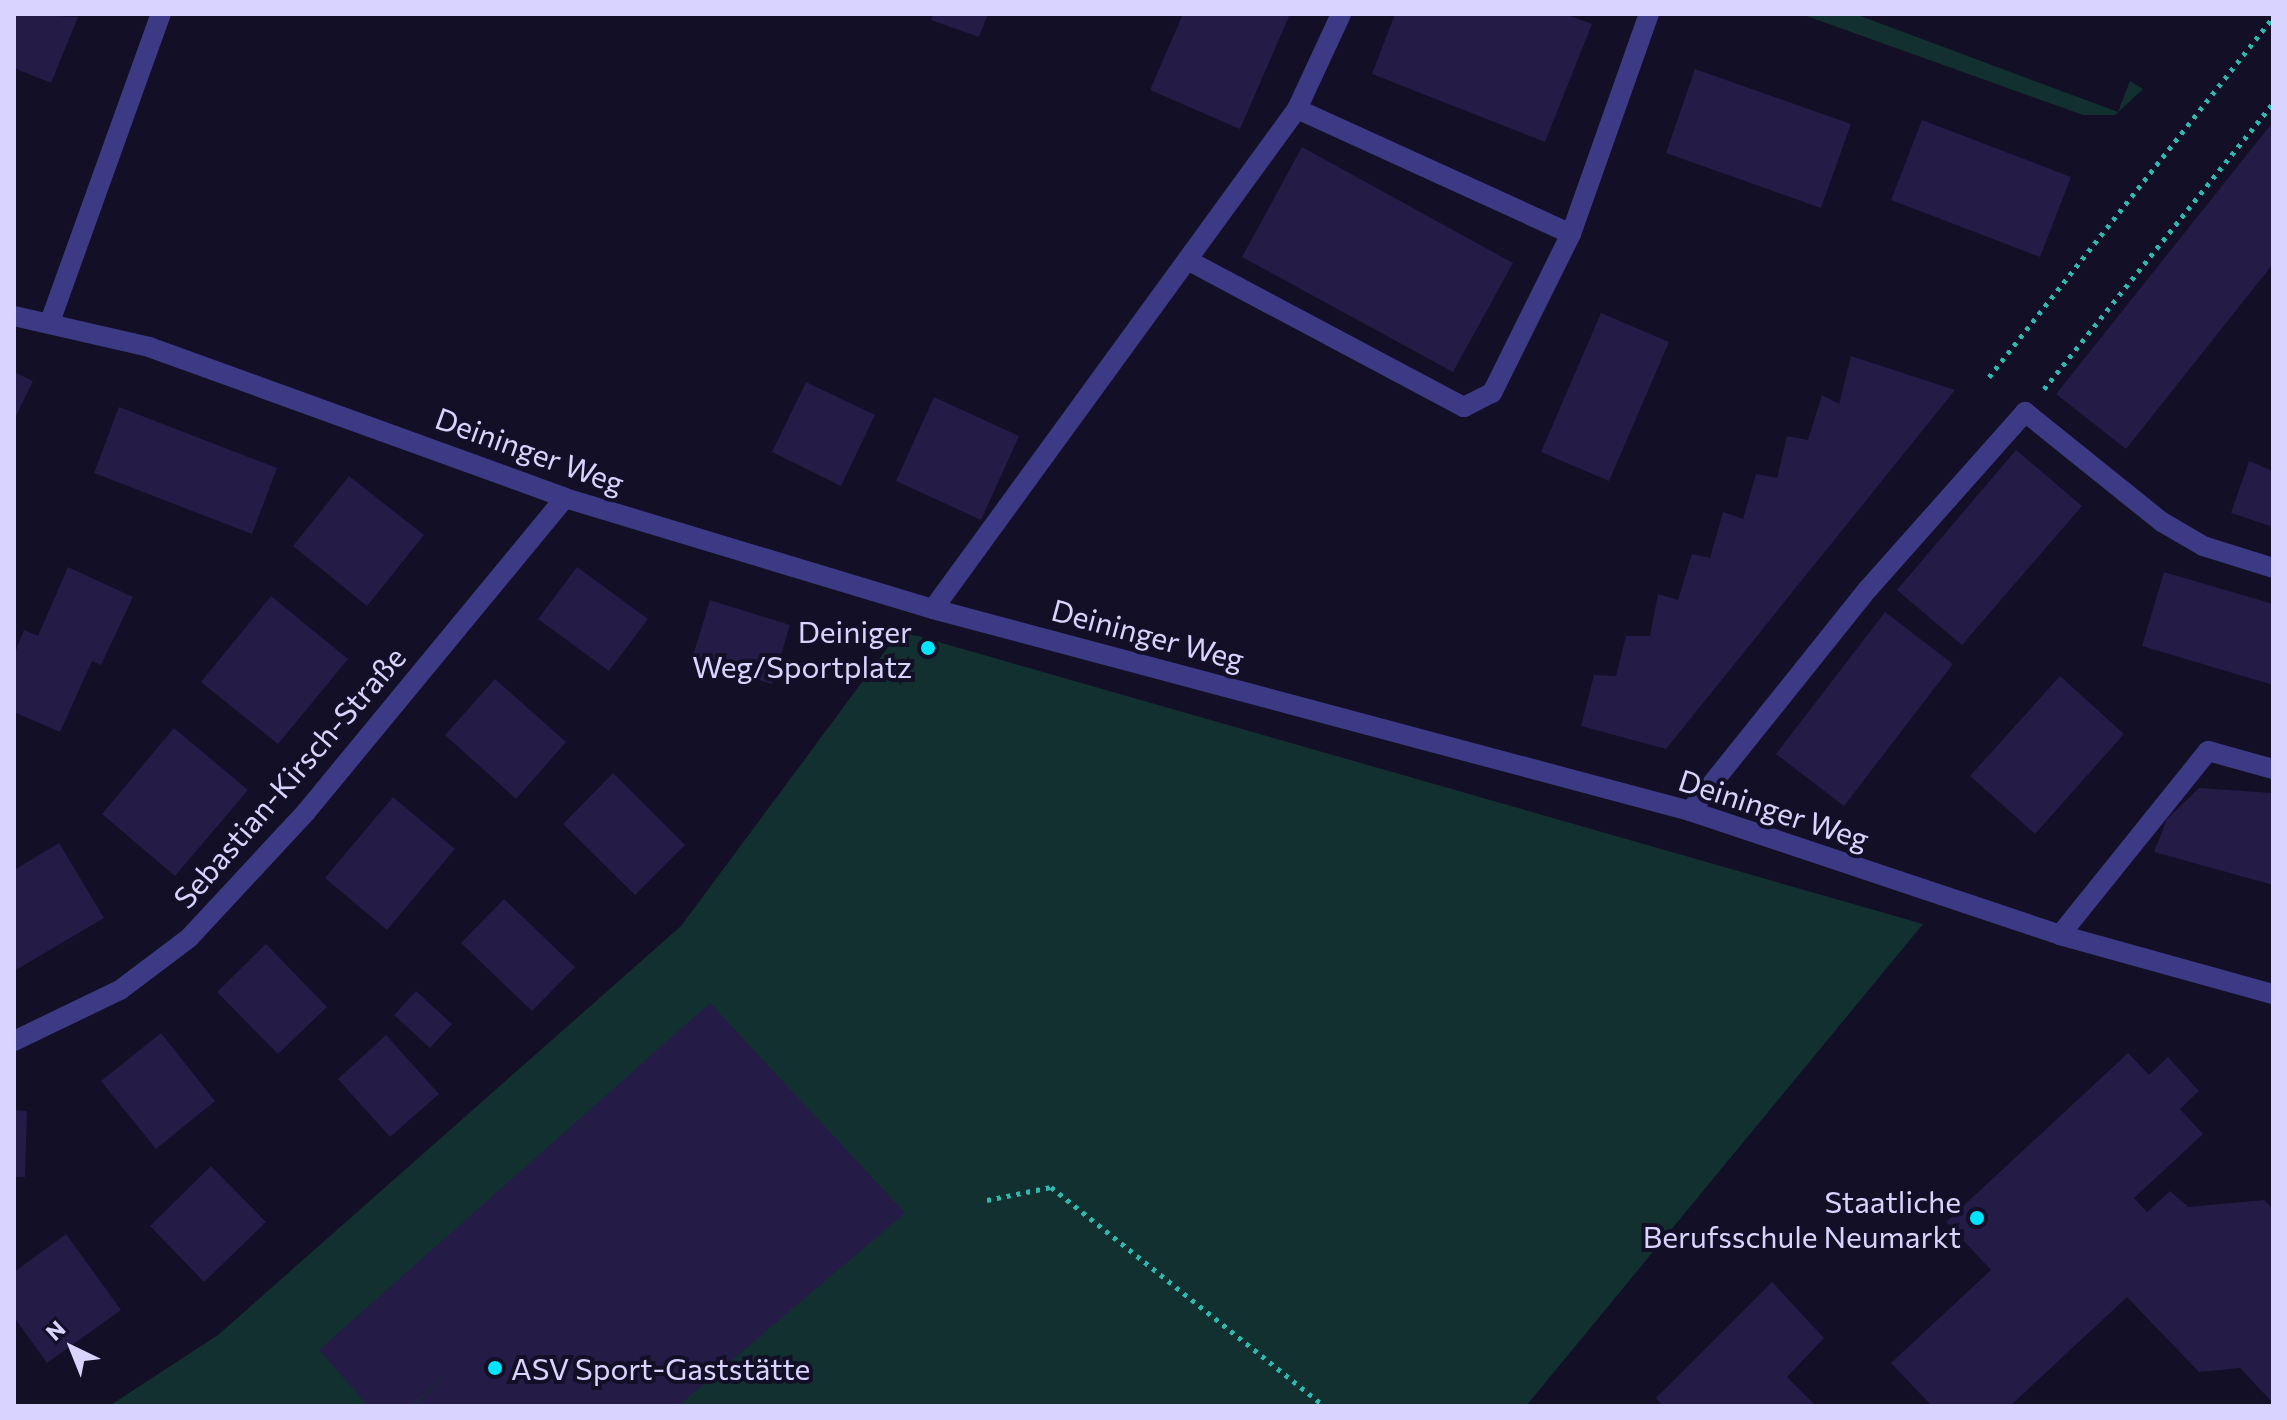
<!DOCTYPE html>
<meta charset="utf-8">
<style>
body{margin:0}
#map{position:relative;width:2287px;height:1420px;overflow:hidden;background:#130f26;font-family:Commissioner,sans-serif}
div>[style]{position:absolute}
.green>*{inset:0;background:#12302f}
.building>*{inset:0;background:#241b47}
.path>*{height:5px;margin-top:-2.5px;transform-origin:0;background:repeating-linear-gradient(90deg,#2fb8b0 0 4px,transparent 0 10px)}
.lane>*{height:20px;margin:-10px;padding:0 10px;transform-origin:10px;border-radius:10px;background:#3d3a85}
.street>*{height:20px;margin:-10px;padding:0 10px;transform-origin:10px;border-radius:10px;background:#3d3a85}
.dots>*{width:22px;height:22px;translate:-50% -50%;box-sizing:border-box;border:4px solid #130f26;border-radius:50%}
span{translate:-50% -50%;white-space:nowrap;text-align:center;line-height:1.15;-webkit-text-stroke:8px #130f26;paint-order:stroke}
.street-label{font-size:30px;color:#d9d4ff}
.poi-label{font-size:30px;color:#d9d4ff}
.right{translate:-100% -50%;text-align:right}
.left{translate:0 -50%;text-align:left}
.frame{position:absolute;inset:0;border:16px solid #d9d4ff;pointer-events:none}
.north{position:absolute;left:32px;top:1308px;width:80px;height:80px;-webkit-text-stroke:6px #130f26;paint-order:stroke;rotate:317deg;font-size:22px;font-weight:700;line-height:32px;text-align:center;color:#d9d4ff}
.north::after{content:'';display:block;margin:auto;width:28px;height:36px;background:#d9d4ff;clip-path:polygon(50% 0,100% 100%,50% 72%,0 100%)}
</style>
<div id="map">
<div class="green">
<i style="clip-path:polygon(1801px 14px,1855px 14px,2118px 112px,2130px 81px,2143px 89px,2115px 115px,2083px 115px)"></i>
<i style="clip-path:polygon(900px 631px,1923px 924px,1526px 1406px,109px 1406px,218px 1335px,681px 926px)"></i>
</div>
<div class="building">
<i style="clip-path:polygon(14px 14px,78px 17px,51px 83px,14px 68px)"></i>
<i style="clip-path:polygon(933px 14px,988px 14px,979px 37px,931px 20px)"></i>
<i style="clip-path:polygon(1183px 14px,1290px 14px,1240px 129px,1150px 90px)"></i>
<i style="clip-path:polygon(1395px 14px,1565px 14px,1592px 24px,1545px 142px,1372px 74px)"></i>
<i style="clip-path:polygon(1695px 69px,1851px 124px,1821px 208px,1666px 153px)"></i>
<i style="clip-path:polygon(1922px 120px,2071px 177px,2040px 257px,1891px 200px)"></i>
<i style="clip-path:polygon(2273px 122px,2273px 264px,2126px 449px,2056px 394px)"></i>
<i style="clip-path:polygon(1302px 147px,1513px 263px,1453px 372px,1242px 257px)"></i>
<i style="clip-path:polygon(1601px 313px,1669px 342px,1609px 481px,1541px 452px)"></i>
<i style="clip-path:polygon(1851px 356px,1955px 390px,1666px 749px,1581px 726px,1594px 675px,1616px 676px,1626px 636px,1650px 636px,1658px 594px,1678px 600px,1692px 554px,1710px 558px,1723px 512px,1743px 519px,1756px 474px,1777px 478px,1787px 436px,1808px 440px,1822px 395px,1839px 404px)"></i>
<i style="clip-path:polygon(14px 372px,33px 381px,14px 420px)"></i>
<i style="clip-path:polygon(806px 382px,875px 415px,841px 486px,772px 452px)"></i>
<i style="clip-path:polygon(934px 397px,1019px 436px,981px 520px,896px 481px)"></i>
<i style="clip-path:polygon(119px 407px,277px 468px,252px 534px,94px 473px)"></i>
<i style="clip-path:polygon(2016px 450px,2082px 506px,1962px 645px,1897px 590px)"></i>
<i style="clip-path:polygon(2249px 461px,2273px 471px,2273px 527px,2231px 513px)"></i>
<i style="clip-path:polygon(349px 476px,424px 535px,367px 606px,293px 546px)"></i>
<i style="clip-path:polygon(68px 567px,133px 597px,101px 665px,92px 661px,60px 732px,14px 712px,14px 655px,24px 630px,38px 636px)"></i>
<i style="clip-path:polygon(577px 567px,648px 619px,609px 671px,538px 619px)"></i>
<i style="clip-path:polygon(2164px 572px,2273px 604px,2273px 685px,2142px 646px)"></i>
<i style="clip-path:polygon(271px 596px,348px 659px,278px 744px,201px 682px)"></i>
<i style="clip-path:polygon(710px 600px,790px 625px,772px 684px,692px 659px)"></i>
<i style="clip-path:polygon(1885px 612px,1953px 664px,1844px 806px,1776px 754px)"></i>
<i style="clip-path:polygon(2060px 676px,2124px 734px,2035px 834px,1970px 776px)"></i>
<i style="clip-path:polygon(495px 679px,566px 742px,516px 799px,445px 735px)"></i>
<i style="clip-path:polygon(174px 728px,248px 790px,175px 876px,102px 814px)"></i>
<i style="clip-path:polygon(613px 773px,685px 845px,635px 895px,563px 824px)"></i>
<i style="clip-path:polygon(2199px 788px,2273px 793px,2273px 885px,2154px 852px,2167px 819px)"></i>
<i style="clip-path:polygon(393px 797px,455px 849px,387px 930px,325px 878px)"></i>
<i style="clip-path:polygon(59px 843px,104px 918px,14px 971px,14px 870px)"></i>
<i style="clip-path:polygon(504px 899px,575px 967px,532px 1011px,461px 943px)"></i>
<i style="clip-path:polygon(266px 944px,327px 1007px,278px 1054px,217px 992px)"></i>
<i style="clip-path:polygon(416px 991px,452px 1024px,430px 1048px,394px 1015px)"></i>
<i style="clip-path:polygon(710px 1003px,905px 1213px,678px 1406px,413px 1406px,457px 1366px,410px 1406px,368px 1406px,319px 1350px)"></i>
<i style="clip-path:polygon(161px 1033px,215px 1101px,156px 1149px,101px 1081px)"></i>
<i style="clip-path:polygon(386px 1035px,439px 1094px,390px 1137px,338px 1079px)"></i>
<i style="clip-path:polygon(2128px 1053px,2149px 1075px,2168px 1057px,2199px 1091px,2180px 1109px,2203px 1134px,2134px 1198px,2147px 1212px,2170px 1191px,2188px 1207px,2264px 1200px,2273px 1209px,2273px 1403px,2240px 1368px,2199px 1372px,2127px 1297px,2010px 1406px,1932px 1406px,1891px 1363px,1991px 1270px,1946px 1222px)"></i>
<i style="clip-path:polygon(14px 1110px,27px 1111px,25px 1177px,14px 1177px)"></i>
<i style="clip-path:polygon(211px 1166px,266px 1222px,204px 1282px,150px 1226px)"></i>
<i style="clip-path:polygon(66px 1234px,121px 1310px,47px 1363px,14px 1317px,14px 1272px)"></i>
<i style="clip-path:polygon(1772px 1282px,1824px 1338px,1787px 1377px,1816px 1406px,1663px 1406px,1656px 1398px)"></i>
</div>
<div class="path">
<i style="left:1989px;top:377px;width:459px;rotate:-51.7deg"></i>
<i style="left:2044px;top:389px;width:366px;rotate:-51.3deg"></i>
<i style="left:987px;top:1200px;width:65px;rotate:-11.5deg"></i>
<i style="left:1051px;top:1187px;width:350px;rotate:38.7deg"></i>
</div>
<div class="lane">
<i style="left:1297px;top:109px;width:301px;rotate:24.5deg"></i>
<i style="left:1571px;top:234px;width:233px;rotate:-70.5deg"></i>
<i style="left:1191px;top:262px;width:309px;rotate:28deg"></i>
<i style="left:1464px;top:407px;width:31px;rotate:-27deg"></i>
<i style="left:1492px;top:393px;width:178px;rotate:-63.6deg"></i>
<i style="left:933px;top:609px;width:618px;rotate:-53.95deg"></i>
<i style="left:1297px;top:109px;width:105px;rotate:-65.1deg"></i>
<i style="left:1690px;top:811px;width:285px;rotate:-51.3deg"></i>
<i style="left:1868px;top:589px;width:237px;rotate:-48.4deg"></i>
<i style="left:2025px;top:412px;width:176px;rotate:38.8deg"></i>
<i style="left:2162px;top:522px;width:48px;rotate:30.3deg"></i>
<i style="left:2203px;top:546px;width:73px;rotate:17.4deg"></i>
<i style="left:2060px;top:935px;width:236px;rotate:-51.2deg"></i>
<i style="left:2208px;top:751px;width:67px;rotate:15.5deg"></i>
</div>
<div class="street">
<i style="left:14px;top:316px;width:139px;rotate:12.9deg"></i>
<i style="left:149px;top:347px;width:443px;rotate:19.9deg"></i>
<i style="left:565px;top:498px;width:384px;rotate:16.8deg"></i>
<i style="left:933px;top:609px;width:783px;rotate:14.94deg"></i>
<i style="left:1690px;top:811px;width:390px;rotate:18.5deg"></i>
<i style="left:2060px;top:935px;width:221px;rotate:15.5deg"></i>
<i style="left:51px;top:319px;width:324px;rotate:-70.2deg"></i>
<i style="left:14px;top:1041px;width:118px;rotate:-25.7deg"></i>
<i style="left:120px;top:990px;width:86px;rotate:-37deg"></i>
<i style="left:189px;top:938px;width:172px;rotate:-47.1deg"></i>
<i style="left:306px;top:812px;width:407px;rotate:-50.5deg"></i>
</div>
<div class="dots">
<i style="left:928px;top:648px;background:#00e5ff"></i>
<i style="left:1977px;top:1218px;background:#00e5ff"></i>
<i style="left:495px;top:1368px;background:#00e5ff"></i>
</div>
<div class="street-label">
<span style="left:530px;top:450px;rotate:20deg">Deininger Weg</span>
<span style="left:1148px;top:634px;rotate:15deg">Deininger Weg</span>
<span style="left:289px;top:777px;rotate:-49deg">Sebastian-Kirsch-Straße</span>
<span style="left:1774px;top:809px;rotate:18deg">Deininger Weg</span>
</div>
<div class="poi-label">
<span class="right" style="left:912px;top:648px">Deiniger<br>Weg/Sportplatz</span>
<span class="right" style="left:1961px;top:1218px">Staatliche<br>Berufsschule Neumarkt</span>
<span class="left" style="left:511px;top:1368px">ASV Sport-Gaststätte</span>
</div>
<div class="frame"></div>
<div class="north">N</div>
</div>
